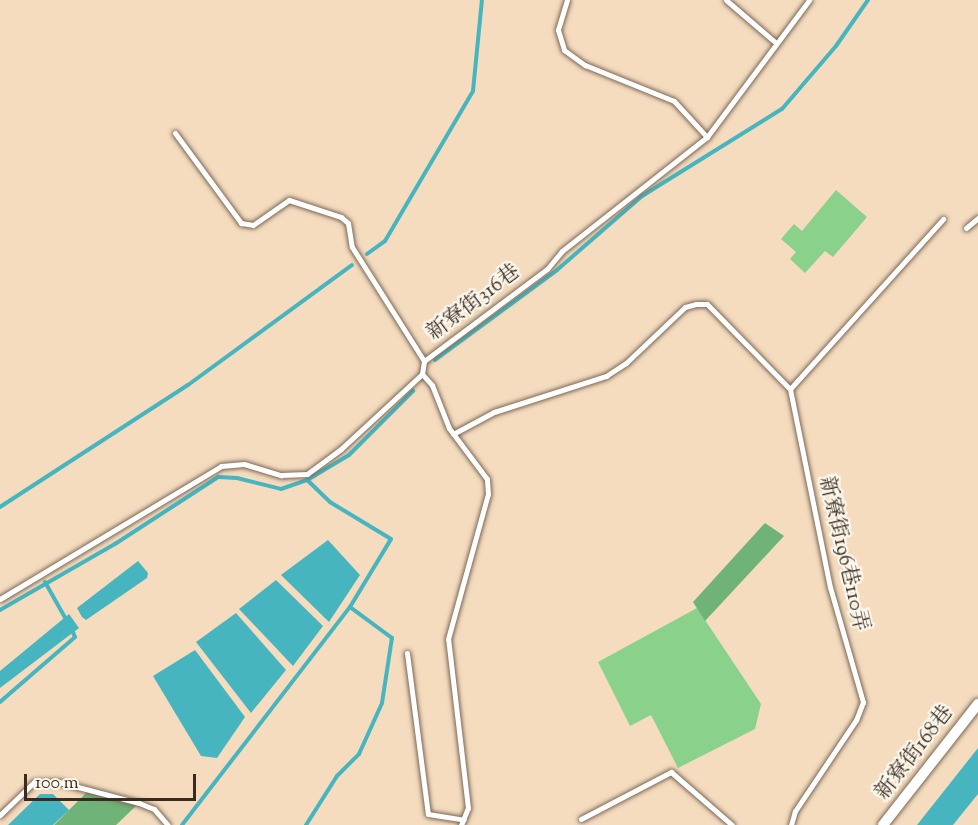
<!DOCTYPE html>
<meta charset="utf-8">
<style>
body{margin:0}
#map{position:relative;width:978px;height:825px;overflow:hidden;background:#f5dcbf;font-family:"Sorts Mill Goudy","Noto Serif TC",serif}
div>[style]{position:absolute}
.green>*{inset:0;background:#8ad18c}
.forest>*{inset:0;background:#6fb378}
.water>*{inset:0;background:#46b5bf}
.stream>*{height:4px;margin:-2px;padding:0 2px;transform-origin:2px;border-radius:2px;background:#46b5bf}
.roads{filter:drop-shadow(0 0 2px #7c6856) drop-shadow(0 0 2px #7c6856)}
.service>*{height:5px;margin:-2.5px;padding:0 2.5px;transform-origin:2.5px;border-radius:2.5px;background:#fff}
.minor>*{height:10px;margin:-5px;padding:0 5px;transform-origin:5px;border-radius:5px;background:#fff}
span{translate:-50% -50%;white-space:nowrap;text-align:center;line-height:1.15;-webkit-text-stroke:4.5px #fbf7ec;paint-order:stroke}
.street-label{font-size:21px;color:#3b2a1e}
.scale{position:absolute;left:24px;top:774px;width:172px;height:27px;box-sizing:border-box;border:3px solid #3b2a1e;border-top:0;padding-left:8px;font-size:18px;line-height:21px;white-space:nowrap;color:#3b2a1e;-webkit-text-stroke:4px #fbf7ec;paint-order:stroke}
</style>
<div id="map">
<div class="green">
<i style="clip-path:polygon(836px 190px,867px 217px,833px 257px,825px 251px,805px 273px,790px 259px,796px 252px,781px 239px,794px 224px,802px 231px)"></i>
<i style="clip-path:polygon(697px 608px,761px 704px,755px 729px,678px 768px,651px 715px,630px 726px,598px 662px)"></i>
</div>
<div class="forest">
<i style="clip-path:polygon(765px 523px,784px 536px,705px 621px,693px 602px)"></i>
<i style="clip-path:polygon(88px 791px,137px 805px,116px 825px,54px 825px)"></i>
</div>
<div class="water">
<i style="clip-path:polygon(328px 540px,360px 575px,329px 622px,281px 575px)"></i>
<i style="clip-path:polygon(138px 561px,148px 573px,147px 578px,86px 620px,82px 617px,77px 608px)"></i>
<i style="clip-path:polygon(276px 580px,323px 626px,293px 666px,239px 609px)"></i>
<i style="clip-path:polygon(236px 613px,286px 670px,251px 713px,196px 642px)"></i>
<i style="clip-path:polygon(69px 614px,79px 628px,0 688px,0 671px)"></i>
<i style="clip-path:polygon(195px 650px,245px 717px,217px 758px,201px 756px,153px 676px)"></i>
<i style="clip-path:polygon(978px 748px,978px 794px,953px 825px,917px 825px)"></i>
<i style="clip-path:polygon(40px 794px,53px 794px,69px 810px,53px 825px,8px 825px)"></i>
</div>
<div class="stream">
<i style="left:367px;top:254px;width:22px;rotate:-36deg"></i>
<i style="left:385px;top:241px;width:174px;rotate:-59.6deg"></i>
<i style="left:473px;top:91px;width:91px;rotate:-84.4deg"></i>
<i style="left:435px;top:360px;width:152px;rotate:-36.4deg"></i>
<i style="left:557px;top:270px;width:113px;rotate:-41deg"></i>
<i style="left:642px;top:196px;width:165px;rotate:-31.9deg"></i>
<i style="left:782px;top:109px;width:83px;rotate:-49.4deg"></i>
<i style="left:836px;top:46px;width:56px;rotate:-55.2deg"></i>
<i style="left:0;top:507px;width:224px;rotate:-33deg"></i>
<i style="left:188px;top:385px;width:203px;rotate:-36.2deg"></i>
<i style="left:45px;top:582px;width:45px;rotate:60.6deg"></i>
<i style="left:0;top:610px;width:133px;rotate:-29.9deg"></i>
<i style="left:115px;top:544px;width:123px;rotate:-33deg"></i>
<i style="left:218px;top:477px;width:19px;rotate:3deg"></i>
<i style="left:237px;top:478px;width:45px;rotate:14deg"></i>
<i style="left:281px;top:489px;width:28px;rotate:-19deg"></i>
<i style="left:307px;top:480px;width:49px;rotate:-30.8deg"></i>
<i style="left:349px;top:455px;width:91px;rotate:-45deg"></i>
<i style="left:0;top:702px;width:99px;rotate:-40.9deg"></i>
<i style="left:75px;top:637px;width:8px;rotate:-113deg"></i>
<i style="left:182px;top:825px;width:275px;rotate:-52.4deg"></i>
<i style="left:306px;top:825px;width:58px;rotate:-57.7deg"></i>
<i style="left:337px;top:776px;width:31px;rotate:-45deg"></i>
<i style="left:359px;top:754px;width:56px;rotate:-65.7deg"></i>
<i style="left:382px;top:703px;width:66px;rotate:-81.3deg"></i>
<i style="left:392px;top:638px;width:52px;rotate:-143.6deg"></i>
<i style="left:350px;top:607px;width:79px;rotate:-58.9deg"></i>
<i style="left:391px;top:539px;width:71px;rotate:-148.8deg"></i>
<i style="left:330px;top:502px;width:32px;rotate:-136deg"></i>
</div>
<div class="roads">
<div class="service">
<i style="left:567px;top:0;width:31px;rotate:107deg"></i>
<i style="left:558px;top:30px;width:21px;rotate:73deg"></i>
<i style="left:564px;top:50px;width:26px;rotate:36deg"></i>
<i style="left:585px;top:65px;width:96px;rotate:22deg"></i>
<i style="left:674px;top:101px;width:49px;rotate:47.5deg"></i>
<i style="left:726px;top:0;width:65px;rotate:40.6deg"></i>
<i style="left:175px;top:133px;width:112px;rotate:53.7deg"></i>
<i style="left:241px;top:223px;width:12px;rotate:9deg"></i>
<i style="left:253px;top:225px;width:44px;rotate:-34.8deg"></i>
<i style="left:289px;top:200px;width:55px;rotate:18.1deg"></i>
<i style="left:341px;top:217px;width:9px;rotate:41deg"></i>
<i style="left:348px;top:223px;width:24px;rotate:81deg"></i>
<i style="left:352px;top:247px;width:135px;rotate:57.7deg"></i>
<i style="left:966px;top:228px;width:16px;rotate:-40deg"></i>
<i style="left:790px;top:389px;width:229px;rotate:-48deg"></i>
<i style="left:453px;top:434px;width:47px;rotate:-28.2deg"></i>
<i style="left:494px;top:412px;width:118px;rotate:-17.8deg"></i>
<i style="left:606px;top:376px;width:24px;rotate:-33deg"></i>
<i style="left:626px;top:363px;width:81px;rotate:-43.5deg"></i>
<i style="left:685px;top:307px;width:11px;rotate:-15deg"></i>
<i style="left:696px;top:304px;width:11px"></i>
<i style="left:707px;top:304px;width:119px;rotate:45.7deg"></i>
<i style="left:790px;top:389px;width:202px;rotate:78.6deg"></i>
<i style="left:830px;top:587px;width:120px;rotate:74deg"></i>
<i style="left:863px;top:702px;width:19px;rotate:111deg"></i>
<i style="left:856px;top:720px;width:110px;rotate:123.8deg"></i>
<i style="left:795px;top:811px;width:15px;rotate:106deg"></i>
<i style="left:0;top:599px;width:258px;rotate:-31deg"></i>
<i style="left:221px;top:466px;width:23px;rotate:-5deg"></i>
<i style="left:244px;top:464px;width:39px;rotate:17deg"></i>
<i style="left:281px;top:475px;width:26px;rotate:-2deg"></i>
<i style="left:307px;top:474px;width:42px;rotate:-36.3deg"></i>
<i style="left:341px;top:449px;width:110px;rotate:-42.8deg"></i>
<i style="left:407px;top:653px;width:162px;rotate:82.6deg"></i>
<i style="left:428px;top:814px;width:36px;rotate:9deg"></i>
<i style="left:0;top:815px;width:47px;rotate:-44.1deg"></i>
<i style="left:34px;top:782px;width:25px"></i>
<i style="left:59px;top:782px;width:83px;rotate:14.7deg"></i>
<i style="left:139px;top:803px;width:16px;rotate:22deg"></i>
<i style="left:154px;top:809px;width:21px;rotate:49deg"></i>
<i style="left:581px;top:819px;width:102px;rotate:-27.6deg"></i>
<i style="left:671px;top:772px;width:81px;rotate:41deg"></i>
<i style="left:461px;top:825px;width:18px;rotate:-68deg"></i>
<i style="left:468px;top:808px;width:170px;rotate:-96.7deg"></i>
<i style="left:448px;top:639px;width:150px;rotate:-74.6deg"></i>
<i style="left:488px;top:494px;width:15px;rotate:-94deg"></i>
<i style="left:487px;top:479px;width:64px;rotate:-126.7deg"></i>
<i style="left:449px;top:428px;width:46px;rotate:-111.6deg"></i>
<i style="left:432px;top:385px;width:15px;rotate:-132deg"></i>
<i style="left:422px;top:374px;width:13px;rotate:-81deg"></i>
<i style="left:424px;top:361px;width:154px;rotate:-36.8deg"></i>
<i style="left:547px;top:269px;width:23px;rotate:-50deg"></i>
<i style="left:562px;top:251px;width:184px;rotate:-38.2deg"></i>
<i style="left:707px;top:137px;width:171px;rotate:-53.3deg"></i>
</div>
<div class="minor">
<i style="left:883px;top:825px;width:154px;rotate:-51.9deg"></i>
</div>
</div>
<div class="street-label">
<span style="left:474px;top:303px;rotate:-37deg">新寮街316巷</span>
<span style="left:843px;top:554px;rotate:77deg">新寮街196巷110弄</span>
<span style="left:915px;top:753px;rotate:-52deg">新寮街168巷</span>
</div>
<div class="scale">100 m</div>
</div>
